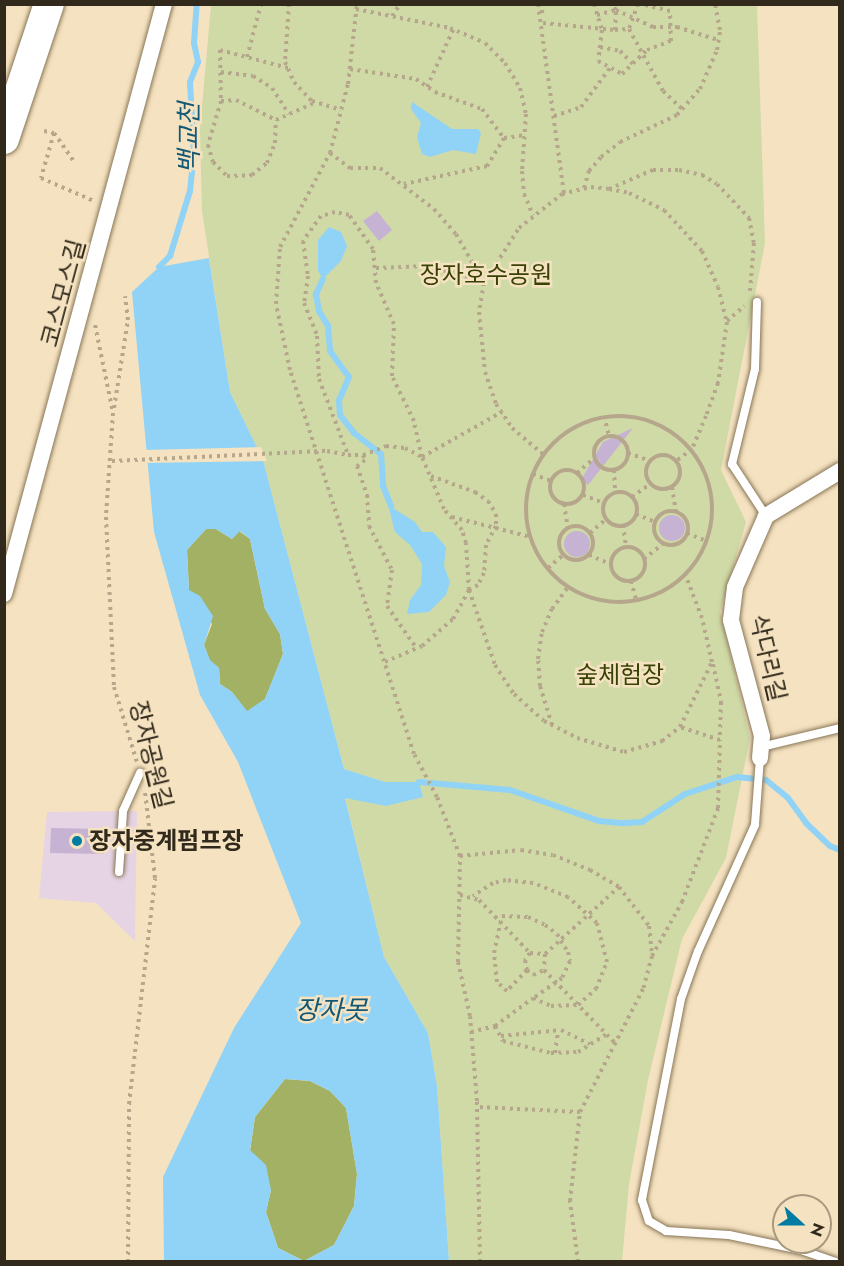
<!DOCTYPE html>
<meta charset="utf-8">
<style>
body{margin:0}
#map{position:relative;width:844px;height:1266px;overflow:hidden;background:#f5e2c0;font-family:Jost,"Noto Sans KR",sans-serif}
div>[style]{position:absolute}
.industrial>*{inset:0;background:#e6d4e5}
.green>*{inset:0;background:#cfdaa7}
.forest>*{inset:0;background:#a2b163}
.water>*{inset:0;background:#90d3f6}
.pier>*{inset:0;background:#f5e2c0}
.stream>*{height:6px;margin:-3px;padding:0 3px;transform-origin:3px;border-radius:3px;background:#90d3f6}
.building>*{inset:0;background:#c6b2d2}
.round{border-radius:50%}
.path>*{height:4px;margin-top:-2px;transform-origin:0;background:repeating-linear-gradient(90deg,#b6a78c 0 3px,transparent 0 7.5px)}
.path>.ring{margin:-2px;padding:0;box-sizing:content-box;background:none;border:4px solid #b6a78c;border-radius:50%}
.roads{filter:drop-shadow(0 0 2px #877657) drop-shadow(0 0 2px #877657)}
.lane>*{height:8px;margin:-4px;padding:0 4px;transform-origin:4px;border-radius:4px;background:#fff}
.street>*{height:16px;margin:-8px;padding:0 8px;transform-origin:8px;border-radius:8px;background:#fff}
.highway>*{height:30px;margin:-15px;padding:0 15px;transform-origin:15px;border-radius:15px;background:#fff}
.dots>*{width:16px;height:16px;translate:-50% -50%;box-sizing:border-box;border:3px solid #f5e2c0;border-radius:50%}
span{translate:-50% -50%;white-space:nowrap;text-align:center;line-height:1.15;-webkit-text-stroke:5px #f5e2c0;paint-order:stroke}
.park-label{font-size:24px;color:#394204}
.street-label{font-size:24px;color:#312a1c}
.poi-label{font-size:24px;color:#312a1c;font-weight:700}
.left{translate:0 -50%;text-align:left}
.water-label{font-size:26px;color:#135875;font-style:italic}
.frame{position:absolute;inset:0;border:6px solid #312a1c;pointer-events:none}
.north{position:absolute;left:772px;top:1194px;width:60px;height:60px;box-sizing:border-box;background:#f5e2c0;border:2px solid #a7987e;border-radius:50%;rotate:111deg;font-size:16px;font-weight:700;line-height:24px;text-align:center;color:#312a1c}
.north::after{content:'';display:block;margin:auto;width:21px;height:27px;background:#007ca2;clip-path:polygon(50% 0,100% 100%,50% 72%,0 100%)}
</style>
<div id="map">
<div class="industrial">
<i style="clip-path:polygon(137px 811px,135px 941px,96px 903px,39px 898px,47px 812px)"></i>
</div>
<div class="green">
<i style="clip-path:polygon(211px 5px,757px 5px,765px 243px,721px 470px,746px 522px,720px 612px,750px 738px,726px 858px,682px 939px,648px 1080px,629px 1184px,622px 1261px,449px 1261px,437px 1086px,428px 1033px,384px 957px,345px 797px,386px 806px,419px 782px,385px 782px,344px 769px,263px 460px,230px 392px,202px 211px,200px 129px)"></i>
</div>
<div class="forest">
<i style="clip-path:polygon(206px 529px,216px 529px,232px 539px,239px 531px,250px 539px,265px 609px,280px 634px,283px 654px,265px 699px,247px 712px,232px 692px,220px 684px,219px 668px,210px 661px,204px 645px,212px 624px,189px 590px,187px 550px)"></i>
<i style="clip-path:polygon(285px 1079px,310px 1081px,330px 1091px,346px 1108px,357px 1174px,354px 1206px,334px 1245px,304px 1261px,278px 1248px,266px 1212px,271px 1190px,250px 1151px,255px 1117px)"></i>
</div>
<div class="water">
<i style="clip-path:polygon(412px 102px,452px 129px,478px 129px,481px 133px,476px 154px,453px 150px,430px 157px,422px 154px,417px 137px,421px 123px,411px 109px)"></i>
<i style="clip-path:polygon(329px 227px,341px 232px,347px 246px,341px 261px,323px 279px,318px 271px,318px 240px)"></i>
<i style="clip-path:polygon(evenodd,209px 258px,230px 392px,263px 460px,344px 769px,385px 782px,419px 782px,423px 797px,386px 806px,345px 798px,384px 957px,428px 1033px,437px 1086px,449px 1261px,164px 1261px,163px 1177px,234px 1028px,301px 923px,238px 762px,200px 695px,154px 532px,132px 292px,159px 267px,209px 258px,206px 529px,216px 529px,232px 539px,240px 531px,250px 539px,265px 609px,280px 634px,283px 654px,265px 699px,247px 711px,232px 692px,220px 684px,219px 668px,210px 660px,204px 645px,213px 616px,200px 596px,189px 590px,187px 550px,206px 529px,209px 258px,285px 1079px,310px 1081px,330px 1091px,346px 1108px,357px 1174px,354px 1206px,334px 1245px,304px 1261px,278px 1248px,266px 1212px,271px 1190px,266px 1165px,250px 1150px,255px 1117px,285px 1079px)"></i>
<i style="clip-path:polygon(388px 505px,415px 522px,422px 532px,433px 532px,446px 547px,444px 566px,450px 582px,446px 595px,429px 612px,407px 614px,410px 600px,421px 585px,422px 564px,410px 545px,395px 532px)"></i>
</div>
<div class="pier">
<i style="clip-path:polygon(261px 447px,267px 461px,144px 463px,143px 450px)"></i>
</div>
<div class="stream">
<i style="left:159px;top:267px;width:16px;rotate:-45deg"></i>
<i style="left:170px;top:256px;width:68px;rotate:-72.9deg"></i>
<i style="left:190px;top:191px;width:37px;rotate:-84deg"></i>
<i style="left:194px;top:154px;width:72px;rotate:-93.2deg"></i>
<i style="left:190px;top:82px;width:22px;rotate:-68deg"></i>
<i style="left:198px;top:62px;width:19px;rotate:-102deg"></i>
<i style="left:194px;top:43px;width:39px;rotate:-86deg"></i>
<i style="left:323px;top:279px;width:17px;rotate:115deg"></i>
<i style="left:316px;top:294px;width:17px;rotate:80deg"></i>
<i style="left:319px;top:311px;width:17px;rotate:59deg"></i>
<i style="left:328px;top:326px;width:25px;rotate:85deg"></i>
<i style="left:330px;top:351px;width:32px;rotate:54deg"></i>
<i style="left:349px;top:377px;width:26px;rotate:113deg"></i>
<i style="left:339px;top:401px;width:14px;rotate:86deg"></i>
<i style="left:340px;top:415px;width:23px;rotate:52deg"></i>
<i style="left:354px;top:433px;width:34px;rotate:38deg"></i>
<i style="left:381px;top:454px;width:32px;rotate:86deg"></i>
<i style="left:383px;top:486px;width:22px;rotate:68deg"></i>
<i style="left:419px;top:782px;width:91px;rotate:5deg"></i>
<i style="left:510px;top:790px;width:94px;rotate:19.2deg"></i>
<i style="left:599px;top:821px;width:25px;rotate:5deg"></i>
<i style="left:624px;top:823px;width:18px;rotate:-3deg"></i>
<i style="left:642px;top:822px;width:51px;rotate:-33.1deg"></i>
<i style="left:685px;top:794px;width:55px;rotate:-18.1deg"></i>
<i style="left:737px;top:777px;width:29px;rotate:6deg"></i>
<i style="left:766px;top:780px;width:28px;rotate:39deg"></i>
<i style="left:788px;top:798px;width:31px;rotate:54deg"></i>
<i style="left:806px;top:823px;width:33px;rotate:44deg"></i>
<i style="left:830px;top:846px;width:11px;rotate:22deg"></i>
</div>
<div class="building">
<i style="clip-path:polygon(377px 211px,392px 230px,379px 241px,363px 221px)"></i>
<i style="clip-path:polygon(633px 428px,588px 485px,581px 480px,603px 442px)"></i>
<i class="round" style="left:659px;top:515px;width:26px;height:26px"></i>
<i class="round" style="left:564px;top:531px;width:26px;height:26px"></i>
<i style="clip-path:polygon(51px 828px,104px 829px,104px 854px,50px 853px)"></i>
</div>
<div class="path">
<i style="left:289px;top:4px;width:58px;rotate:93.9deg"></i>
<i style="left:285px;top:62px;width:22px;rotate:66deg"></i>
<i style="left:294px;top:82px;width:26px;rotate:47deg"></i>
<i style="left:312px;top:101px;width:30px;rotate:17deg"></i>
<i style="left:538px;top:4px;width:192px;rotate:82.2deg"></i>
<i style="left:594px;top:4px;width:27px;rotate:73deg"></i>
<i style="left:602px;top:30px;width:31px;rotate:97deg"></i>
<i style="left:598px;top:61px;width:27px;rotate:28deg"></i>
<i style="left:622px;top:74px;width:35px;rotate:-44deg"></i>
<i style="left:647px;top:50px;width:26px;rotate:-21deg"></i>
<i style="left:671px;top:41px;width:30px;rotate:-92deg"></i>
<i style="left:670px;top:11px;width:30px;rotate:-166deg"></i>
<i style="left:638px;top:4px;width:27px;rotate:110deg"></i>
<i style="left:629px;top:29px;width:71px;rotate:61.3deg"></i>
<i style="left:663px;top:91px;width:26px;rotate:43deg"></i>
<i style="left:356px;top:9px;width:96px;rotate:11.4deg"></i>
<i style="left:450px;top:28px;width:38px;rotate:23deg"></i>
<i style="left:485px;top:43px;width:28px;rotate:45deg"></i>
<i style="left:505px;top:63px;width:29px;rotate:59deg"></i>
<i style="left:520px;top:88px;width:27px;rotate:77deg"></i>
<i style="left:526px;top:114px;width:57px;rotate:94deg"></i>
<i style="left:522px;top:171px;width:23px;rotate:85deg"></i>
<i style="left:524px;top:194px;width:23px;rotate:67deg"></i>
<i style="left:542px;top:13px;width:9px;rotate:-84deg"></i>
<i style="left:597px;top:15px;width:20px;rotate:-15deg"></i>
<i style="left:616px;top:10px;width:41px;rotate:24.7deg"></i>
<i style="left:653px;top:27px;width:24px"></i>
<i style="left:677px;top:27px;width:43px;rotate:17.6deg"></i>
<i style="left:392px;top:16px;width:14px;rotate:-56deg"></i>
<i style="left:543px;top:23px;width:72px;rotate:5.6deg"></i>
<i style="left:615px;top:30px;width:20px;rotate:-87deg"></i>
<i style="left:616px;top:10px;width:7px;rotate:-124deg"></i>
<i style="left:615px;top:30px;width:14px;rotate:-4deg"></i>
<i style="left:600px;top:47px;width:20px;rotate:11deg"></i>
<i style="left:620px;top:51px;width:18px;rotate:45deg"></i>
<i style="left:247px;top:57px;width:55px;rotate:-75.2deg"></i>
<i style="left:288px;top:68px;width:70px;rotate:-165.2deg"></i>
<i style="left:220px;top:50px;width:51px;rotate:88.9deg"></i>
<i style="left:221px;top:101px;width:46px;rotate:106.5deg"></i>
<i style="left:208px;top:145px;width:18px;rotate:74deg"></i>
<i style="left:213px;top:162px;width:20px;rotate:45deg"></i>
<i style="left:227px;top:176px;width:25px;rotate:-2deg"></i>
<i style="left:252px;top:175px;width:19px;rotate:-39deg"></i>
<i style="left:267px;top:163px;width:22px;rotate:-68deg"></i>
<i style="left:275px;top:143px;width:23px;rotate:-88deg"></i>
<i style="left:276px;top:120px;width:44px;rotate:-24.2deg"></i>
<i style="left:350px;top:69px;width:67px;rotate:8.6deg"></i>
<i style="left:416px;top:79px;width:23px;rotate:34deg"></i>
<i style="left:435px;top:92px;width:50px;rotate:19.9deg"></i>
<i style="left:482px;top:109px;width:36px;rotate:53deg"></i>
<i style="left:504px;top:138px;width:33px;rotate:121deg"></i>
<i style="left:487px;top:166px;width:85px;rotate:167.8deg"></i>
<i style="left:221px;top:72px;width:32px;rotate:7deg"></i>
<i style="left:253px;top:76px;width:22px;rotate:32deg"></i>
<i style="left:272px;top:88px;width:31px;rotate:57deg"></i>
<i style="left:427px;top:87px;width:63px;rotate:-65.5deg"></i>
<i style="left:221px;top:101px;width:15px;rotate:-4deg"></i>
<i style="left:236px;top:100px;width:45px;rotate:26.6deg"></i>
<i style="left:554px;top:116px;width:28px;rotate:-18deg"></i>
<i style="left:581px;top:107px;width:49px;rotate:-53.4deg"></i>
<i style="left:44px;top:131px;width:10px;rotate:11deg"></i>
<i style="left:504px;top:138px;width:21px;rotate:-8deg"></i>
<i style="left:330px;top:153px;width:71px;rotate:-75.4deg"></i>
<i style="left:348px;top:84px;width:81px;rotate:-83.6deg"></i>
<i style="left:73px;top:160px;width:33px;rotate:-125deg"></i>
<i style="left:54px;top:133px;width:47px;rotate:106.1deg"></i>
<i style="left:41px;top:178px;width:58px;rotate:23.5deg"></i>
<i style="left:584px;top:188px;width:18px;rotate:-74deg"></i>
<i style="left:589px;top:171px;width:18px;rotate:-49deg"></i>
<i style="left:601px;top:157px;width:24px;rotate:-38deg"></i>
<i style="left:620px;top:142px;width:63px;rotate:-25.3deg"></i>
<i style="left:677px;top:115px;width:35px;rotate:-49deg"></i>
<i style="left:700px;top:89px;width:43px;rotate:-66.4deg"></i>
<i style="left:717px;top:50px;width:20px;rotate:-81deg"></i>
<i style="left:720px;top:30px;width:26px;rotate:-101deg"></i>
<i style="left:609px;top:189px;width:48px;rotate:-23.4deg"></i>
<i style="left:653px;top:170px;width:26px"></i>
<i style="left:679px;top:170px;width:24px;rotate:12deg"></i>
<i style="left:702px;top:175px;width:17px;rotate:31deg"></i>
<i style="left:717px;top:184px;width:47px;rotate:46.7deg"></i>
<i style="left:749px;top:218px;width:25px;rotate:79deg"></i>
<i style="left:754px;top:243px;width:48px;rotate:94.8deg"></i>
<i style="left:376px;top:268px;width:53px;rotate:-2.2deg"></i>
<i style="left:429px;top:266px;width:58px;rotate:17.2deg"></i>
<i style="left:484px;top:283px;width:29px;rotate:100deg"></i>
<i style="left:479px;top:312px;width:60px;rotate:84.3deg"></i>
<i style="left:485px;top:372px;width:34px;rotate:71deg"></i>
<i style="left:496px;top:404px;width:29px;rotate:56deg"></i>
<i style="left:512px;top:428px;width:42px;rotate:40.2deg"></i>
<i style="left:727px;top:321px;width:23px;rotate:-41deg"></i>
<i style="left:95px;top:325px;width:90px;rotate:78.4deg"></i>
<i style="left:113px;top:413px;width:104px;rotate:93.9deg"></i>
<i style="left:106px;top:517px;width:170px;rotate:87.3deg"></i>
<i style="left:114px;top:687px;width:78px;rotate:73deg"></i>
<i style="left:114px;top:408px;width:89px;rotate:-81deg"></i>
<i style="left:128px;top:320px;width:24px;rotate:-97deg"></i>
<i style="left:604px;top:416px;width:21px;rotate:76deg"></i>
<i class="ring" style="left:526px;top:416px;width:182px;height:182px"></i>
<i class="ring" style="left:594px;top:436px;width:30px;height:30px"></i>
<i style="left:628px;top:453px;width:23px;rotate:20deg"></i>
<i class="ring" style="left:646px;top:455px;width:30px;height:30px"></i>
<i style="left:363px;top:455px;width:5px;rotate:68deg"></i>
<i style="left:365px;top:460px;width:10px;rotate:143deg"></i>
<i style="left:357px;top:466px;width:31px;rotate:71deg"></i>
<i style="left:367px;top:495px;width:31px;rotate:86deg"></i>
<i style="left:369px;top:526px;width:50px;rotate:62.4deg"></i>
<i style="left:392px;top:570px;width:36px;rotate:98deg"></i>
<i style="left:387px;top:606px;width:52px;rotate:55.1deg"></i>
<i style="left:112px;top:461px;width:215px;rotate:-2.7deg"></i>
<i style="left:327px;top:451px;width:21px;rotate:11deg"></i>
<i class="ring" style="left:550px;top:470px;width:30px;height:30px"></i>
<i style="left:614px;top:470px;width:22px;rotate:87deg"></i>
<i style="left:577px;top:473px;width:23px;rotate:-41deg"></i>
<i style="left:533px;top:474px;width:19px;rotate:21deg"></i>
<i style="left:431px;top:476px;width:47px;rotate:20deg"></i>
<i style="left:475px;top:492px;width:16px;rotate:35deg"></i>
<i style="left:488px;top:501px;width:15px;rotate:58deg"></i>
<i style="left:496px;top:514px;width:12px;rotate:90deg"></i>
<i style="left:496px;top:526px;width:21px;rotate:118deg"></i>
<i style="left:486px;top:545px;width:28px;rotate:94deg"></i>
<i style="left:484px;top:573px;width:13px;rotate:117deg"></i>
<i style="left:478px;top:585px;width:10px;rotate:151deg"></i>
<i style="left:469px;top:590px;width:79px;rotate:70.9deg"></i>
<i style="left:495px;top:665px;width:35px;rotate:57deg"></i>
<i style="left:514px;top:694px;width:40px;rotate:42deg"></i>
<i style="left:544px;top:721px;width:37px;rotate:27deg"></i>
<i style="left:577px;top:738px;width:49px;rotate:16.6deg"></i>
<i style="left:624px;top:752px;width:40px;rotate:-16deg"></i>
<i style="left:662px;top:741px;width:23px;rotate:-38deg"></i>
<i style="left:680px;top:727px;width:72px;rotate:-63.8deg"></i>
<i style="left:712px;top:662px;width:45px;rotate:-102.8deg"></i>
<i style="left:702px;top:618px;width:47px;rotate:-111.1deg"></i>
<i style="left:672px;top:487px;width:24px;rotate:81deg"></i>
<i class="ring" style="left:603px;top:492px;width:30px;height:30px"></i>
<i style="left:583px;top:495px;width:22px;rotate:21deg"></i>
<i style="left:632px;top:497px;width:22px;rotate:-36deg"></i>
<i style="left:564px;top:504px;width:24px;rotate:81deg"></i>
<i class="ring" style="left:654px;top:511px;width:30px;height:30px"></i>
<i style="left:636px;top:514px;width:21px;rotate:23deg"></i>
<i style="left:452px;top:517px;width:81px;rotate:14.2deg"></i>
<i style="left:623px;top:525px;width:22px;rotate:82deg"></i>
<i class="ring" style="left:559px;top:526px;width:30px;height:30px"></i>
<i style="left:590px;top:533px;width:21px;rotate:-41deg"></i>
<i style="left:687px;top:533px;width:21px;rotate:23deg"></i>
<i class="ring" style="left:611px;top:547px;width:30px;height:30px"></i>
<i style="left:589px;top:555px;width:23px;rotate:23deg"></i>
<i style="left:644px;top:559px;width:26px;rotate:-39deg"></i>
<i style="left:548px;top:568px;width:20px;rotate:-41deg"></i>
<i style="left:631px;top:581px;width:20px;rotate:75deg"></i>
<i style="left:385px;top:662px;width:40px;rotate:-23.4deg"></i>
<i style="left:422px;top:646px;width:41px;rotate:-41.1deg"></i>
<i style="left:453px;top:619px;width:33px;rotate:-61deg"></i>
<i style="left:469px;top:590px;width:47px;rotate:-93.7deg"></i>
<i style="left:466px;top:543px;width:14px;rotate:-107deg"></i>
<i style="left:462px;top:530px;width:28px;rotate:-131deg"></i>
<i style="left:444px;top:509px;width:56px;rotate:-112.9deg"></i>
<i style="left:422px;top:457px;width:37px;rotate:-103deg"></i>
<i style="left:414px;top:421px;width:50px;rotate:-116.1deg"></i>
<i style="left:392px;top:376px;width:52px;rotate:-87.8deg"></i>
<i style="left:394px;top:324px;width:45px;rotate:-113.7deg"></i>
<i style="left:376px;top:283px;width:34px;rotate:-95deg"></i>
<i style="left:373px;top:249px;width:42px;rotate:-125.2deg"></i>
<i style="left:349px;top:215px;width:14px;rotate:-168deg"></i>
<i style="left:335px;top:212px;width:15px;rotate:164deg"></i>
<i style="left:321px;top:216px;width:31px;rotate:126deg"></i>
<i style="left:303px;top:241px;width:35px;rotate:82deg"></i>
<i style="left:308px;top:276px;width:27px;rotate:98deg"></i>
<i style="left:304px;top:303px;width:35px;rotate:68deg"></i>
<i style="left:317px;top:336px;width:43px;rotate:87.3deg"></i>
<i style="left:319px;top:379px;width:81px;rotate:69.1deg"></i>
<i style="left:348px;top:455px;width:15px"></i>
<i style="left:363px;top:455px;width:25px;rotate:-21deg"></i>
<i style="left:386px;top:446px;width:19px;rotate:6deg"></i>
<i style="left:405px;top:448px;width:19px;rotate:28deg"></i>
<i style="left:422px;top:457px;width:92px;rotate:-29.4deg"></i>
<i style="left:713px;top:664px;width:39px;rotate:78deg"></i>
<i style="left:721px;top:702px;width:38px;rotate:92deg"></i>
<i style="left:552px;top:725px;width:41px;rotate:-107.1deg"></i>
<i style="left:540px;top:686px;width:27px;rotate:-94deg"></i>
<i style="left:538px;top:659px;width:27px;rotate:-82deg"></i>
<i style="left:542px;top:632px;width:25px;rotate:-67deg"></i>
<i style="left:552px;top:609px;width:27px;rotate:-54deg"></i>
<i style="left:460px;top:856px;width:61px;rotate:-5.6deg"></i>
<i style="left:521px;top:850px;width:32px;rotate:9deg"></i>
<i style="left:553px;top:855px;width:40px;rotate:22deg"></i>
<i style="left:590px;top:870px;width:34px;rotate:30deg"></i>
<i style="left:619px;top:887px;width:49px;rotate:52.4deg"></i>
<i style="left:649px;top:926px;width:30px;rotate:84deg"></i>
<i style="left:652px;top:956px;width:34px;rotate:105deg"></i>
<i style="left:643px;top:989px;width:138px;rotate:117.1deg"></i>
<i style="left:580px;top:1112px;width:103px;rotate:-177.2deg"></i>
<i style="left:460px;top:895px;width:20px;rotate:15deg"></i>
<i style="left:479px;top:900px;width:74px;rotate:46.1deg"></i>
<i style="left:530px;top:953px;width:15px;rotate:4deg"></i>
<i style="left:545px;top:954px;width:16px;rotate:94deg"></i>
<i style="left:544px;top:970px;width:102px;rotate:45.8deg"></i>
<i style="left:530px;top:953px;width:9px;rotate:126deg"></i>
<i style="left:525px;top:960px;width:10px;rotate:79deg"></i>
<i style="left:527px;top:970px;width:8px;rotate:40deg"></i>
<i style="left:533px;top:975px;width:12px;rotate:-24deg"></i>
<i style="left:545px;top:954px;width:100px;rotate:-42.2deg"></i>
<i style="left:652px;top:956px;width:62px;rotate:-60.9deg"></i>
<i style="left:682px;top:902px;width:101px;rotate:-69deg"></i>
<i style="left:718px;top:808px;width:68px;rotate:-88.3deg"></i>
<i style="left:720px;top:740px;width:42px;rotate:-162deg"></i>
<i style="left:527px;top:970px;width:29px;rotate:134deg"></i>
<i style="left:507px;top:991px;width:13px;rotate:-138deg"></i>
<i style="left:497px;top:982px;width:29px;rotate:-96deg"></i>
<i style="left:494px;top:953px;width:38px;rotate:-78deg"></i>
<i style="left:502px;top:916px;width:26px;rotate:2deg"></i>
<i style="left:528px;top:917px;width:19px;rotate:25deg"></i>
<i style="left:545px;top:925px;width:15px;rotate:37deg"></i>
<i style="left:557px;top:934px;width:21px;rotate:59deg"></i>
<i style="left:568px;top:952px;width:9px;rotate:77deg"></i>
<i style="left:570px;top:961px;width:19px;rotate:115deg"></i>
<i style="left:562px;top:978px;width:35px;rotate:145deg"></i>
<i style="left:495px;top:1026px;width:17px;rotate:62deg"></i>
<i style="left:503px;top:1041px;width:49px;rotate:14deg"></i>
<i style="left:551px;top:1053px;width:27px;rotate:-2deg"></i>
<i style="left:578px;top:1052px;width:34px;rotate:-32deg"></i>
<i style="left:471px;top:1032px;width:25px;rotate:-14deg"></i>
<i style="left:495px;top:1026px;width:47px;rotate:-36.4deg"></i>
<i style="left:533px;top:998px;width:20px;rotate:24deg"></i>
<i style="left:551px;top:1006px;width:27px;rotate:-2deg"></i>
<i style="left:578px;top:1005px;width:24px;rotate:-42deg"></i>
<i style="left:596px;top:989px;width:29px;rotate:-68deg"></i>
<i style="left:607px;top:962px;width:40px;rotate:-104.4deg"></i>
<i style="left:597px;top:923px;width:39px;rotate:-138deg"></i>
<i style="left:568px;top:897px;width:38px;rotate:-158deg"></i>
<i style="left:533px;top:883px;width:27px;rotate:-174deg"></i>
<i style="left:506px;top:880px;width:13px;rotate:167deg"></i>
<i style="left:493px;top:883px;width:24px;rotate:147deg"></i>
<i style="left:501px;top:1036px;width:60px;rotate:-5.7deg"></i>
<i style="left:561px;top:1030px;width:32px;rotate:26deg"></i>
<i style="left:555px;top:1053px;width:22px;rotate:-82deg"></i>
<i style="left:128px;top:1262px;width:158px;rotate:-89.6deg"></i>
<i style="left:129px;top:1104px;width:227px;rotate:-83.4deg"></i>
<i style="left:155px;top:878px;width:87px;rotate:-96.6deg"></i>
<i style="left:480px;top:1262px;width:161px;rotate:-91.1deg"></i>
<i style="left:477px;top:1101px;width:85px;rotate:-94.7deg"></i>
<i style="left:470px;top:1016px;width:55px;rotate:-102.5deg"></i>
<i style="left:458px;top:962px;width:106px;rotate:-88.9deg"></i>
<i style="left:460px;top:856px;width:63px;rotate:-111.3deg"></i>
<i style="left:437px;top:797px;width:49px;rotate:-118.1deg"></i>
<i style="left:414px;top:754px;width:404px;rotate:-107.9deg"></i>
<i style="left:290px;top:370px;width:67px;rotate:-102deg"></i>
<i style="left:276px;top:304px;width:57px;rotate:-86deg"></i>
<i style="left:280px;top:247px;width:106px;rotate:-62deg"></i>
<i style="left:330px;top:153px;width:25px;rotate:37deg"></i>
<i style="left:350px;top:168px;width:30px"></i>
<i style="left:380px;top:168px;width:68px;rotate:37.2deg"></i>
<i style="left:434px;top:209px;width:33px;rotate:49deg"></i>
<i style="left:456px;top:234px;width:56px;rotate:60.3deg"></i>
<i style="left:484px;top:283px;width:65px;rotate:-57.5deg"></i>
<i style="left:519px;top:228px;width:55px;rotate:-38.3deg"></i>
<i style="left:562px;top:194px;width:30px;rotate:-14deg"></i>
<i style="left:591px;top:187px;width:18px;rotate:6deg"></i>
<i style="left:609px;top:189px;width:20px;rotate:11deg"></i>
<i style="left:629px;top:193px;width:39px;rotate:26deg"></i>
<i style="left:664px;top:210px;width:56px;rotate:47.2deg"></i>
<i style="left:702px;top:251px;width:39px;rotate:66deg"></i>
<i style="left:718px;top:287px;width:36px;rotate:76deg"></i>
<i style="left:727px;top:322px;width:62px;rotate:98.4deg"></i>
<i style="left:718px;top:383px;width:35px;rotate:110deg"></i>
<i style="left:706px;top:416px;width:36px;rotate:113deg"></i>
<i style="left:692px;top:449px;width:20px;rotate:143deg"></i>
<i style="left:578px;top:1262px;width:62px;rotate:-97.5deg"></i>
<i style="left:570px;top:1201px;width:90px;rotate:-83.6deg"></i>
</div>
<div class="roads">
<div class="lane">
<i style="left:757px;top:302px;width:67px;rotate:91.7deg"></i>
<i style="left:755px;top:369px;width:98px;rotate:103.6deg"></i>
<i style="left:732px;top:464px;width:62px;rotate:56.8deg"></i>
<i style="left:761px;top:747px;width:81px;rotate:-13.5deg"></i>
<i style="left:760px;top:758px;width:67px;rotate:94.3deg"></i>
<i style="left:755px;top:825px;width:138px;rotate:114.3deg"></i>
<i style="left:698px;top:951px;width:51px;rotate:109.5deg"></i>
<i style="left:681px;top:999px;width:205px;rotate:101deg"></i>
<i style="left:642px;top:1200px;width:22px;rotate:72deg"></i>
<i style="left:649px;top:1221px;width:20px;rotate:30deg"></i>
<i style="left:666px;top:1231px;width:63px;rotate:3.6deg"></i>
<i style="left:729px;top:1235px;width:74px;rotate:11.8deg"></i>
<i style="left:801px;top:1250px;width:36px;rotate:19deg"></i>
<i style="left:119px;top:872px;width:61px;rotate:-86.2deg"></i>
<i style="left:123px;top:811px;width:42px;rotate:-65.9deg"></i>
</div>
<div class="street">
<i style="left:4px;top:594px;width:611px;rotate:-74.83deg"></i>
<i style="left:760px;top:758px;width:22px;rotate:-85deg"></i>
<i style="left:762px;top:736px;width:120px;rotate:-105deg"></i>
<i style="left:731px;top:620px;width:33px;rotate:-83deg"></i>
<i style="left:735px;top:587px;width:77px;rotate:-66.4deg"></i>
<i style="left:766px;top:516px;width:87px;rotate:-31.3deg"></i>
</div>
<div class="highway">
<i style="left:4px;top:139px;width:142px;rotate:-71.6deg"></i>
</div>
</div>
<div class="dots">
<i style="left:77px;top:841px;background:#007ca2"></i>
</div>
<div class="park-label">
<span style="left:486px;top:275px">장자호수공원</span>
<span style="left:620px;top:675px">숲체험장</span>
</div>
<div class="street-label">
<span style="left:63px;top:293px;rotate:-75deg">코스모스길</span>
<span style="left:768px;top:658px;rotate:77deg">삭다리길</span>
<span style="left:151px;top:755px;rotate:76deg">장자공원길</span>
</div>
<div class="poi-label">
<span class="left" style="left:89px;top:841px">장자중계펌프장</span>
</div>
<div class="water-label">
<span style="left:190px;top:138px;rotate:-90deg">백교천</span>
<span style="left:331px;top:1011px">장자못</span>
</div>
<div class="frame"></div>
<div class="north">N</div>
</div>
